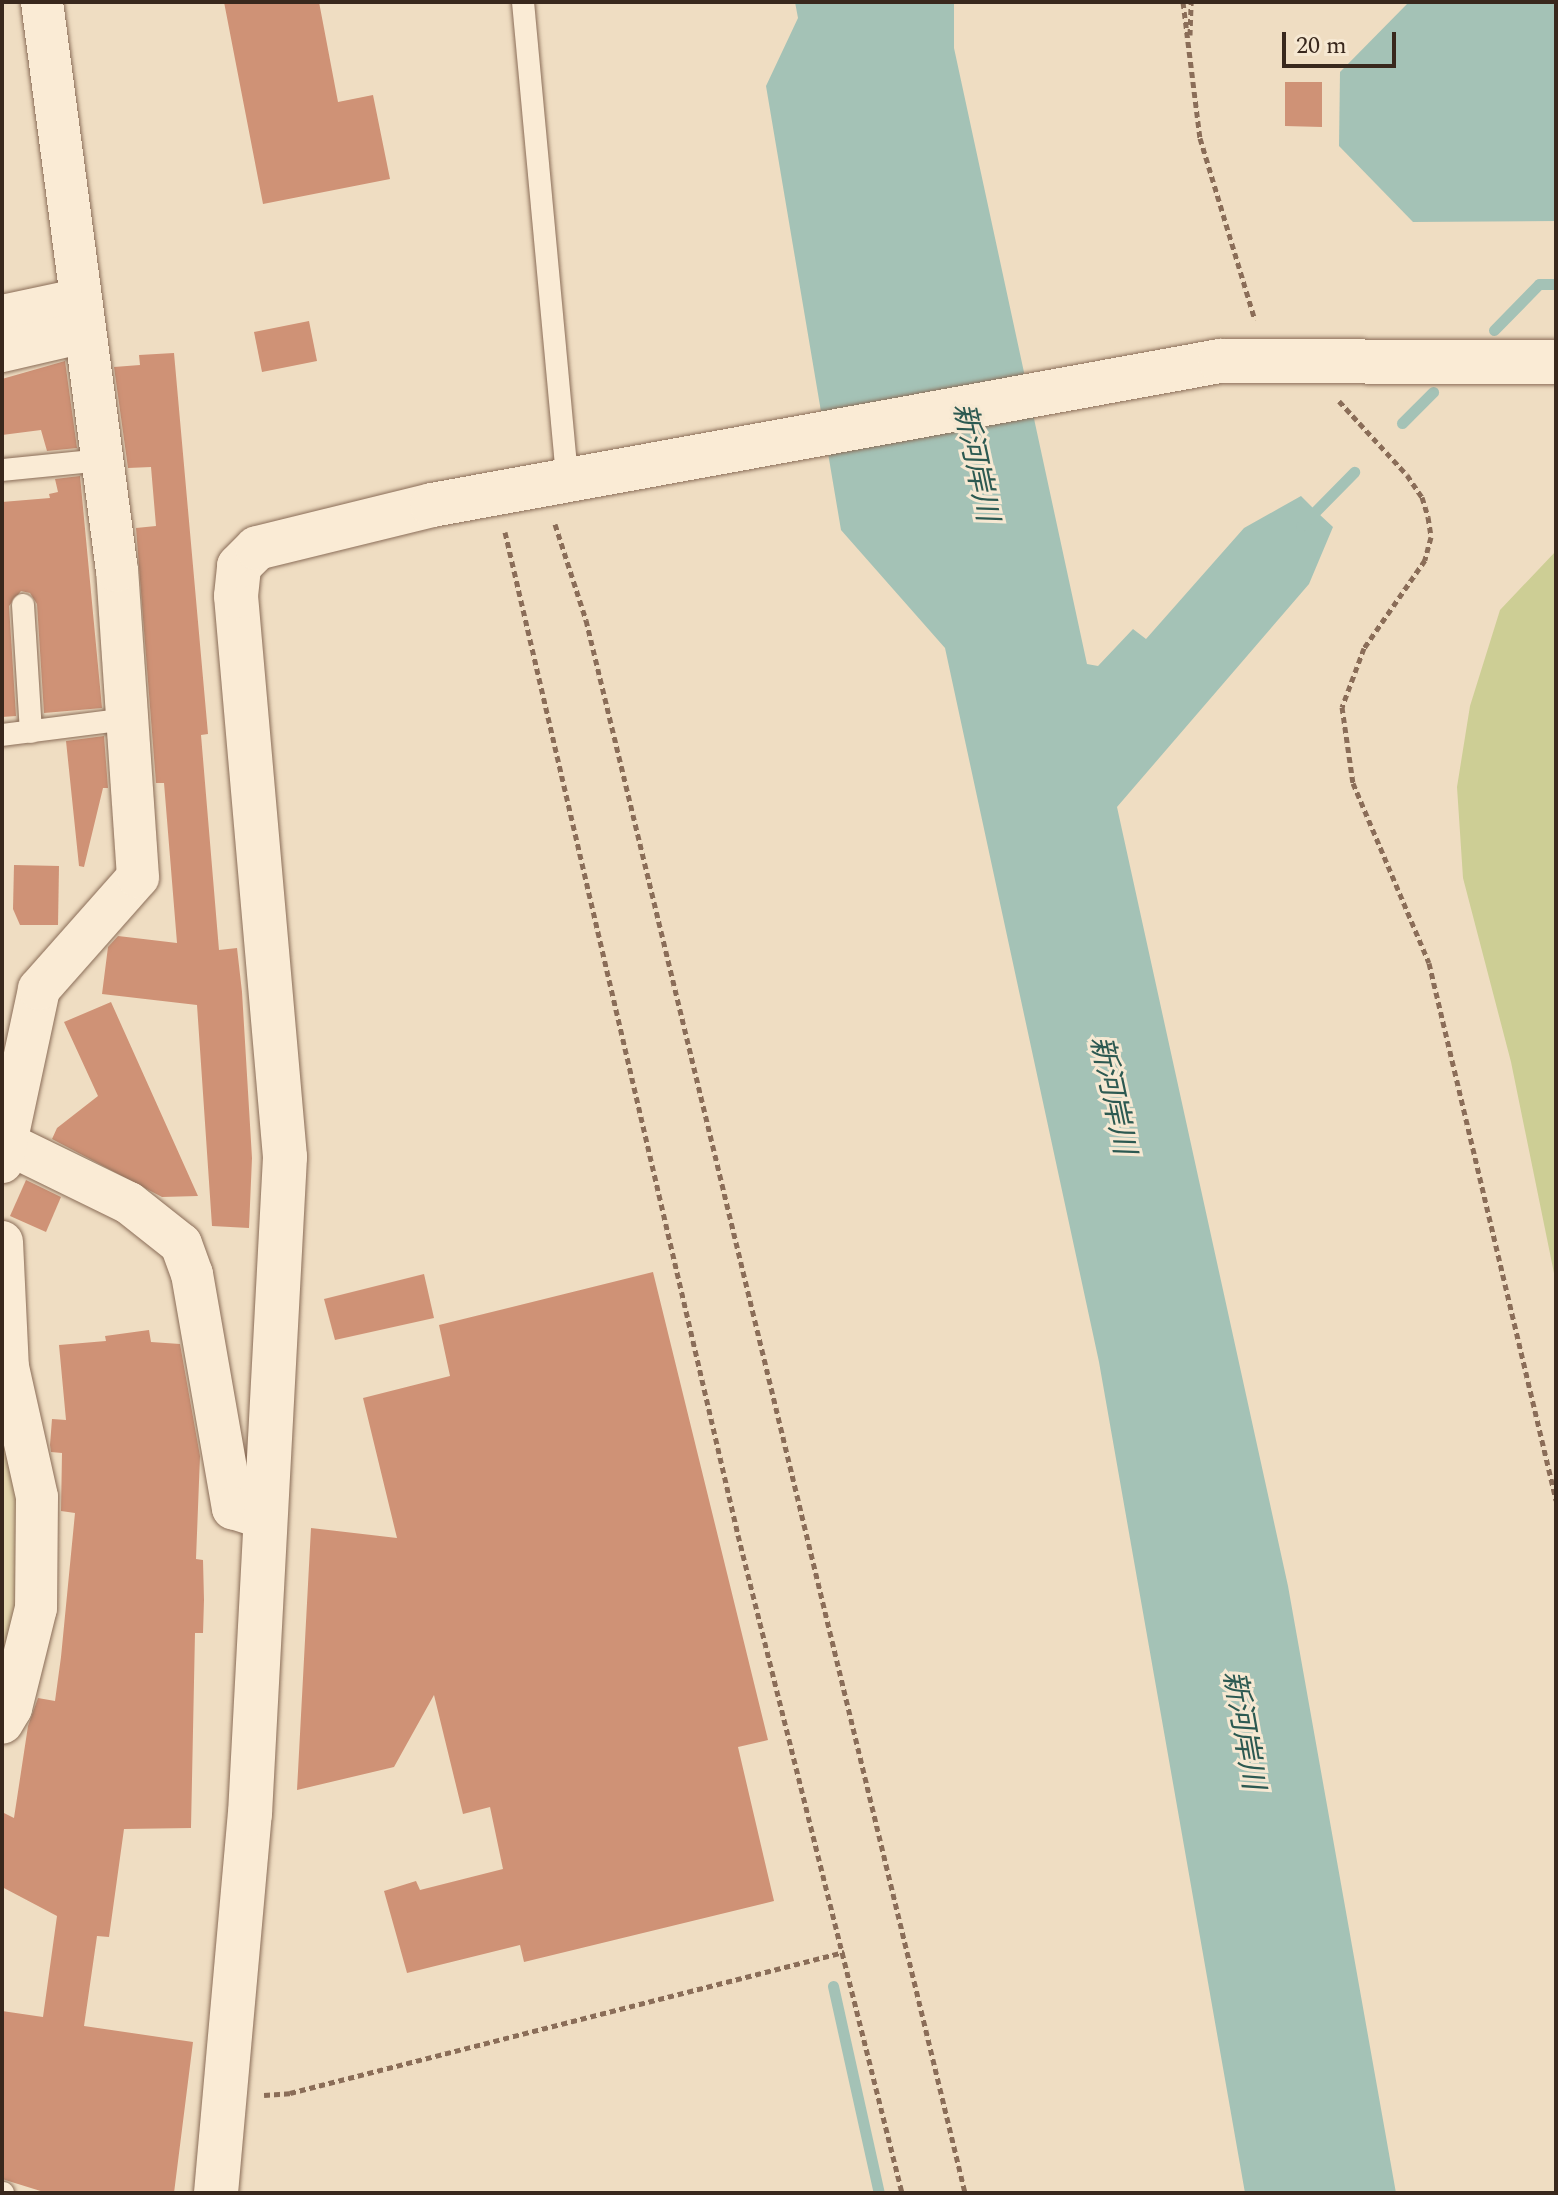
<!DOCTYPE html>
<meta charset="utf-8">
<style>
body{margin:0}
#map{position:relative;width:1558px;height:2195px;overflow:hidden;background:#efddc2;font-family:Spectral,"Noto Sans JP",serif}
div>[style]{position:absolute}
.farmland>*{inset:0;background:#e5d7af}
.green>*{inset:0;background:#cdce95}
.water>*{inset:0;background:#a4c2b6}
.stream>*{height:11px;margin:-5.5px;padding:0 5.5px;transform-origin:5.5px;border-radius:5.5px;background:#a4c2b6}
.building>*{inset:0;background:#cf9276}
.path>*{height:5px;margin-top:-2.5px;transform-origin:0;background:repeating-linear-gradient(90deg,#8a6d58 0 6px,transparent 0 10px)}
.roads{filter:drop-shadow(0 0 2px #8a6d58) drop-shadow(0 0 2px #8a6d58)}
.lane>*{height:22px;margin:-11px;padding:0 11px;transform-origin:11px;border-radius:11px;background:#faebd5}
.street>*{height:42px;margin:-21px;padding:0 21px;transform-origin:21px;border-radius:21px;background:#faebd5}
.secondary>*{height:44px;margin:-22px;padding:0 22px;transform-origin:22px;border-radius:22px;background:#faebd5}
span{translate:-50% -50%;white-space:nowrap;text-align:center;line-height:1.15;-webkit-text-stroke:6px #f6e8d2;paint-order:stroke}
.water-label{font-size:30px;color:#2c5951;font-style:italic}
.frame{position:absolute;inset:0;border:4px solid #39281d;pointer-events:none}
.scale{position:absolute;left:1282px;top:32px;width:114px;height:36px;box-sizing:border-box;border:4px solid #39281d;border-top:0;padding-left:10px;font-size:24px;line-height:28px;white-space:nowrap;color:#39281d;-webkit-text-stroke:6px #f6e8d2;paint-order:stroke}
</style>
<div id="map">
<div class="farmland">
<i style="clip-path:polygon(2px 1405px,22px 1496px,23px 1606px,2px 1682px)"></i>
</div>
<div class="green">
<i style="clip-path:polygon(1556px 551px,1556px 1283px,1511px 1062px,1463px 878px,1457px 787px,1470px 706px,1500px 610px)"></i>
</div>
<div class="water">
<i style="clip-path:polygon(795px 2px,954px 2px,954px 48px,1087px 664px,1098px 666px,1133px 629px,1146px 639px,1244px 528px,1301px 496px,1314px 509px,1310px 519px,1319px 514px,1333px 527px,1309px 584px,1117px 807px,1288px 1586px,1396px 2193px,1245px 2193px,1099px 1362px,945px 648px,841px 530px,766px 86px,798px 18px)"></i>
<i style="clip-path:polygon(1409px 2px,1556px 2px,1556px 221px,1413px 222px,1339px 146px,1340px 72px)"></i>
</div>
<div class="stream">
<i style="left:1494px;top:330px;width:64px;rotate:-45.6deg"></i>
<i style="left:1539px;top:284px;width:17px"></i>
<i style="left:1402px;top:423px;width:44px;rotate:-45deg"></i>
<i style="left:1301px;top:526px;width:76px;rotate:-45.5deg"></i>
<i style="left:833px;top:1986px;width:212px;rotate:77.5deg"></i>
</div>
<div class="building">
<i style="clip-path:polygon(224px 2px,319px 2px,338px 102px,373px 95px,390px 179px,263px 204px)"></i>
<i style="clip-path:polygon(1285px 82px,1322px 82px,1322px 127px,1285px 126px)"></i>
<i style="clip-path:polygon(309px 321px,317px 361px,262px 372px,254px 332px)"></i>
<i style="clip-path:polygon(174px 353px,208px 734px,201px 735px,219px 950px,237px 948px,242px 992px,252px 1158px,249px 1228px,212px 1226px,197px 1005px,102px 994px,108px 947px,118px 936px,177px 943px,164px 783px,156px 783px,136px 528px,156px 526px,151px 467px,128px 468px,114px 367px,140px 365px,139px 355px)"></i>
<i style="clip-path:polygon(65px 361px,77px 448px,47px 451px,41px 430px,2px 435px,2px 379px)"></i>
<i style="clip-path:polygon(80px 476px,102px 708px,44px 713px,37px 604px,30px 593px,21px 591px,9px 606px,16px 716px,2px 717px,2px 502px,50px 498px,49px 494px,58px 492px,55px 479px)"></i>
<i style="clip-path:polygon(104px 736px,108px 788px,103px 788px,84px 867px,79px 866px,66px 741px)"></i>
<i style="clip-path:polygon(14px 865px,59px 866px,58px 925px,20px 925px,13px 909px)"></i>
<i style="clip-path:polygon(111px 1002px,198px 1196px,162px 1197px,52px 1139px,57px 1128px,98px 1096px,64px 1022px)"></i>
<i style="clip-path:polygon(26px 1180px,61px 1197px,46px 1232px,10px 1216px)"></i>
<i style="clip-path:polygon(653px 1272px,768px 1740px,738px 1747px,774px 1901px,524px 1962px,520px 1945px,407px 1973px,384px 1891px,416px 1881px,420px 1890px,503px 1869px,490px 1807px,463px 1814px,434px 1695px,394px 1767px,297px 1790px,311px 1528px,397px 1538px,363px 1398px,450px 1376px,439px 1325px)"></i>
<i style="clip-path:polygon(424px 1274px,434px 1318px,335px 1340px,324px 1299px)"></i>
<i style="clip-path:polygon(149px 1330px,151px 1342px,180px 1344px,200px 1456px,196px 1559px,203px 1560px,204px 1600px,203px 1633px,195px 1633px,191px 1828px,124px 1829px,109px 1937px,97px 1936px,84px 2026px,193px 2042px,174px 2193px,47px 2193px,2px 2179px,2px 2011px,43px 2017px,57px 1916px,2px 1887px,2px 1812px,14px 1818px,28px 1726px,38px 1698px,55px 1701px,61px 1657px,75px 1513px,61px 1511px,62px 1453px,51px 1452px,50px 1445px,52px 1419px,66px 1420px,59px 1345px,106px 1341px,105px 1336px)"></i>
</div>
<div class="path">
<i style="left:1183px;top:2px;width:137px;rotate:82.9deg"></i>
<i style="left:1200px;top:138px;width:190px;rotate:73.2deg"></i>
<i style="left:1190px;top:35px;width:33px;rotate:-88deg"></i>
<i style="left:1339px;top:401px;width:100px;rotate:47.4deg"></i>
<i style="left:1407px;top:475px;width:27px;rotate:56deg"></i>
<i style="left:1422px;top:497px;width:21px;rotate:73deg"></i>
<i style="left:1428px;top:517px;width:20px;rotate:81deg"></i>
<i style="left:1431px;top:537px;width:24px;rotate:105deg"></i>
<i style="left:1425px;top:560px;width:107px;rotate:124.7deg"></i>
<i style="left:1364px;top:648px;width:63px;rotate:110.4deg"></i>
<i style="left:1342px;top:707px;width:77px;rotate:81.8deg"></i>
<i style="left:1353px;top:783px;width:195px;rotate:67.1deg"></i>
<i style="left:1429px;top:963px;width:552px;rotate:76.69deg"></i>
<i style="left:555px;top:524px;width:101px;rotate:72.1deg"></i>
<i style="left:586px;top:620px;width:1618px;rotate:76.45deg"></i>
<i style="left:505px;top:532px;width:1030px;rotate:76.92deg"></i>
<i style="left:738px;top:1535px;width:678px;rotate:76deg"></i>
<i style="left:264px;top:2095px;width:26px;rotate:-4deg"></i>
<i style="left:290px;top:2093px;width:572px;rotate:-14.28deg"></i>
</div>
<div class="roads">
<div class="lane">
<i style="left:523px;top:2px;width:479px;rotate:84.7deg"></i>
<i style="left:2px;top:470px;width:100px;rotate:-5.7deg"></i>
<i style="left:23px;top:605px;width:127px;rotate:86.4deg"></i>
<i style="left:2px;top:735px;width:126px;rotate:-7.3deg"></i>
<i style="left:2px;top:2193px;width:1px"></i>
</div>
<div class="street">
<i style="left:2px;top:316px;width:78px;rotate:-11.9deg"></i>
<i style="left:2px;top:351px;width:84px;rotate:-13deg"></i>
<i style="left:6px;top:1143px;width:137px;rotate:26deg"></i>
<i style="left:129px;top:1203px;width:66px;rotate:38.3deg"></i>
<i style="left:181px;top:1244px;width:32px;rotate:70deg"></i>
<i style="left:192px;top:1274px;width:238px;rotate:80.1deg"></i>
<i style="left:233px;top:1508px;width:32px;rotate:18deg"></i>
<i style="left:2px;top:1162px;width:177px;rotate:-77.9deg"></i>
<i style="left:39px;top:989px;width:149px;rotate:-48.5deg"></i>
<i style="left:138px;top:877px;width:307px;rotate:-93.9deg"></i>
<i style="left:117px;top:571px;width:574px;rotate:-97.51deg"></i>
<i style="left:2px;top:1242px;width:125px;rotate:87.3deg"></i>
<i style="left:8px;top:1367px;width:133px;rotate:77.4deg"></i>
<i style="left:37px;top:1497px;width:111px;rotate:90.5deg"></i>
<i style="left:36px;top:1608px;width:103px;rotate:104deg"></i>
<i style="left:11px;top:1708px;width:17px;rotate:121deg"></i>
</div>
<div class="secondary">
<i style="left:216px;top:2193px;width:381px;rotate:-84.9deg"></i>
<i style="left:250px;top:1814px;width:658px;rotate:-86.95deg"></i>
<i style="left:285px;top:1157px;width:563px;rotate:-94.99deg"></i>
<i style="left:236px;top:596px;width:30px;rotate:-84deg"></i>
<i style="left:239px;top:566px;width:25px;rotate:-45deg"></i>
<i style="left:257px;top:548px;width:180px;rotate:-13.8deg"></i>
<i style="left:432px;top:505px;width:801px;rotate:-10.36deg"></i>
<i style="left:1220px;top:361px;width:336px;rotate:0.2deg"></i>
</div>
</div>
<div class="water-label">
<span style="left:975px;top:462px;rotate:78deg">新河岸川</span>
<span style="left:1112px;top:1095px;rotate:78deg">新河岸川</span>
<span style="left:1243px;top:1730px;rotate:80deg">新河岸川</span>
</div>
<div class="frame"></div>
<div class="scale">20 m</div>
</div>
